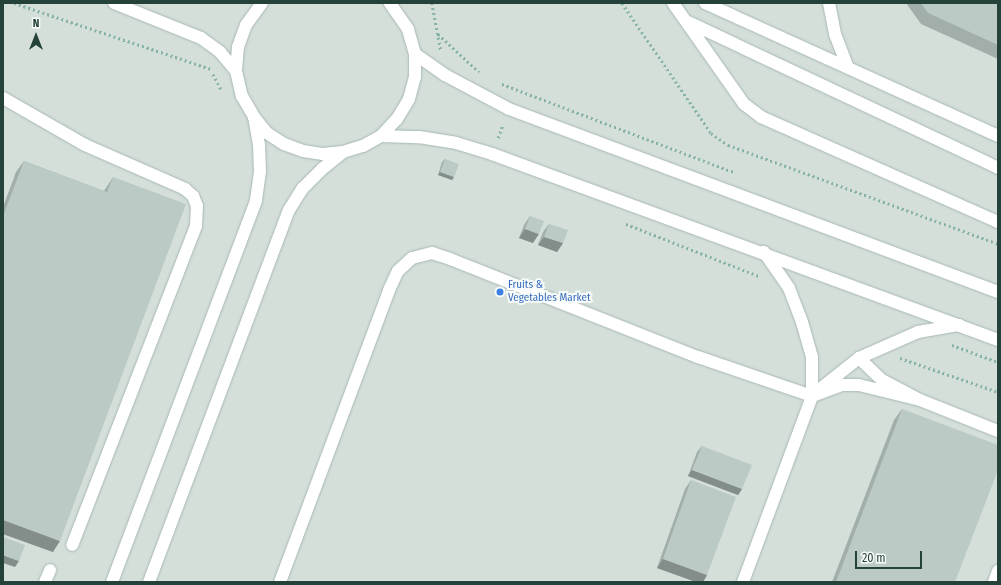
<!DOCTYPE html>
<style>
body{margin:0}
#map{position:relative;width:1001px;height:585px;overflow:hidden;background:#e6efeb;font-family:"Fira Sans Condensed",sans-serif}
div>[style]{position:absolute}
.built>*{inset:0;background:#d4dfda}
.path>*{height:2.5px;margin-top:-1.25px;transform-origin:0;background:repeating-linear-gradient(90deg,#86b3a5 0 2px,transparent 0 5px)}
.roads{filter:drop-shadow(0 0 1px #a8b8b2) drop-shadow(0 0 1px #a8b8b2)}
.minor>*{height:12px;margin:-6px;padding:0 6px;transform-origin:6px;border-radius:6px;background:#fff}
.wall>*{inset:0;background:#a1aea9}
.shaded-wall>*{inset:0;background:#838d89}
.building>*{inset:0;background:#bbcac4}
.dots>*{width:11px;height:11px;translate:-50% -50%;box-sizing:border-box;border:2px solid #f7fbf9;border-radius:50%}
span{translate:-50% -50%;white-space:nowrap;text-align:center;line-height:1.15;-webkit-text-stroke:4px #f7fbf9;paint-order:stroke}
.shop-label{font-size:11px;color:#366cbe}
.left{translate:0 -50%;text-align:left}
.frame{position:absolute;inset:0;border:4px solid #24423a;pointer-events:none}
.north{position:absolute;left:16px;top:16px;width:40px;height:40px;-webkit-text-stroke:3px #f7fbf9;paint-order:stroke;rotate:0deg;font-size:11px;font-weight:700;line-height:16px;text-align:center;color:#24423a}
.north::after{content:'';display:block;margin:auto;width:14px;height:18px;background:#24423a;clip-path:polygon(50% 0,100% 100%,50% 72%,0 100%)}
.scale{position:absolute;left:855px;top:551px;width:67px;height:18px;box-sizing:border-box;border:2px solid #24423a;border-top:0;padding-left:5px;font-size:12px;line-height:14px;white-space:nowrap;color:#24423a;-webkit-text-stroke:3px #f7fbf9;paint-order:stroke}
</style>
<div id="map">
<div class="built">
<i style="clip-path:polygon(3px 3px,998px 3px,998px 582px,3px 582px)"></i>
</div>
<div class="path">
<i style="left:14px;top:3px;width:208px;rotate:18.5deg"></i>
<i style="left:432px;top:3px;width:49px;rotate:79.4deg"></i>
<i style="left:622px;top:3px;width:158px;rotate:55.6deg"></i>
<i style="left:711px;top:133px;width:21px;rotate:35deg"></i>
<i style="left:728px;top:145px;width:288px;rotate:20.1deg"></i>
<i style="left:438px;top:34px;width:56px;rotate:42.8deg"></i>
<i style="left:213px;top:74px;width:17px;rotate:62deg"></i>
<i style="left:502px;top:84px;width:248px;rotate:20.8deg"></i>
<i style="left:498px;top:138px;width:15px;rotate:-70deg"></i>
<i style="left:626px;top:224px;width:143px;rotate:21.4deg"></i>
<i style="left:952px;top:345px;width:49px;rotate:20.3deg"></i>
<i style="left:900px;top:358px;width:104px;rotate:19.1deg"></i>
</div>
<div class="roads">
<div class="minor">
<i style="left:114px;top:3px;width:94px;rotate:21.9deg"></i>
<i style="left:201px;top:38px;width:24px;rotate:36deg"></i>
<i style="left:220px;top:52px;width:25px;rotate:50deg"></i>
<i style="left:262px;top:3px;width:27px;rotate:126deg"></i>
<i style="left:246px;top:25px;width:23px;rotate:110deg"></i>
<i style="left:238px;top:47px;width:24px;rotate:95deg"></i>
<i style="left:236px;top:71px;width:26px;rotate:77deg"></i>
<i style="left:242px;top:96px;width:24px;rotate:60deg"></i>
<i style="left:254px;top:117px;width:21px;rotate:51deg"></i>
<i style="left:267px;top:133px;width:20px;rotate:33deg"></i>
<i style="left:284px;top:144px;width:20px;rotate:20deg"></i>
<i style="left:303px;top:151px;width:20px;rotate:9deg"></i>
<i style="left:323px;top:154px;width:20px;rotate:-6deg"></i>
<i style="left:343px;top:152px;width:21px;rotate:-17deg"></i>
<i style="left:363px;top:146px;width:21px;rotate:-29deg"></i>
<i style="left:381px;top:136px;width:23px;rotate:-47deg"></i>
<i style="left:397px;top:119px;width:23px;rotate:-59deg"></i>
<i style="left:409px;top:99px;width:23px;rotate:-75deg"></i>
<i style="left:415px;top:77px;width:23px;rotate:-90deg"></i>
<i style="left:415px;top:54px;width:26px;rotate:-106deg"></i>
<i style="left:408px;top:29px;width:32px;rotate:-125deg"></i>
<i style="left:673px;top:3px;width:123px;rotate:54.9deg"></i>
<i style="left:744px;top:104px;width:21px;rotate:37deg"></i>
<i style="left:761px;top:117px;width:259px;rotate:23.9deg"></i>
<i style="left:705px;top:3px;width:322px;rotate:24.4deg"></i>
<i style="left:829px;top:3px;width:32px;rotate:79deg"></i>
<i style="left:835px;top:34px;width:34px;rotate:69deg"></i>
<i style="left:688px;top:22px;width:343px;rotate:25.2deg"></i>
<i style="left:415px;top:54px;width:37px;rotate:35deg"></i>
<i style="left:445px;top:75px;width:72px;rotate:28deg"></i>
<i style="left:509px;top:109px;width:522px;rotate:20.52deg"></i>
<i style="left:3px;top:98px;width:95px;rotate:29.8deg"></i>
<i style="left:85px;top:145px;width:109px;rotate:23.7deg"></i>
<i style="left:185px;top:189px;width:11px;rotate:41deg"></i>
<i style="left:193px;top:196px;width:11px;rotate:68deg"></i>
<i style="left:197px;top:206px;width:20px;rotate:93deg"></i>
<i style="left:196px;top:226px;width:342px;rotate:111.2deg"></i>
<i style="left:381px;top:136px;width:38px;rotate:2deg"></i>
<i style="left:419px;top:137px;width:37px;rotate:9deg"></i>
<i style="left:456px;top:143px;width:38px;rotate:17deg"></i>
<i style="left:492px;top:154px;width:539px;rotate:20.18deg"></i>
<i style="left:859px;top:358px;width:32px;rotate:44deg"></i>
<i style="left:882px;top:380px;width:43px;rotate:27.8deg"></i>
<i style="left:920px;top:400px;width:84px;rotate:21.7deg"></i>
<i style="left:820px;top:389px;width:50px;rotate:-38.5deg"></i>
<i style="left:859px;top:358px;width:64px;rotate:-23.8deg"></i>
<i style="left:918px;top:332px;width:42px;rotate:-9.7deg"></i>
<i style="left:45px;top:582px;width:13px;rotate:-67deg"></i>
<i style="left:112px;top:582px;width:408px;rotate:-69.3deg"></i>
<i style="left:256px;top:200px;width:28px;rotate:-82deg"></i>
<i style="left:260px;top:172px;width:27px;rotate:-92deg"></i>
<i style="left:259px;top:145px;width:28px;rotate:-100deg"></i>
<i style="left:149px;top:582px;width:397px;rotate:-69.4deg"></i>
<i style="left:289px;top:210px;width:26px;rotate:-58deg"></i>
<i style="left:303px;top:188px;width:27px;rotate:-45deg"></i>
<i style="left:322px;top:169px;width:27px;rotate:-39deg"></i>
<i style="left:280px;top:582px;width:312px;rotate:-69.5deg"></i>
<i style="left:389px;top:290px;width:21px;rotate:-65deg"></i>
<i style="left:398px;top:271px;width:19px;rotate:-43deg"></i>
<i style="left:412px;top:258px;width:21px;rotate:-14deg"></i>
<i style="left:432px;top:253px;width:19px;rotate:18deg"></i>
<i style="left:450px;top:259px;width:267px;rotate:21.6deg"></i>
<i style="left:698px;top:357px;width:120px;rotate:18.9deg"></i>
<i style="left:812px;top:396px;width:33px;rotate:-20deg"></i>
<i style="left:843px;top:385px;width:16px"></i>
<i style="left:859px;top:385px;width:63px;rotate:13.8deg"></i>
<i style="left:743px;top:582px;width:198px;rotate:-69.6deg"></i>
<i style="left:812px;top:396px;width:39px;rotate:-90deg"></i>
<i style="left:812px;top:357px;width:36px;rotate:-106deg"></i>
<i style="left:802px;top:322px;width:36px;rotate:-111deg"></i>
<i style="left:789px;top:288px;width:44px;rotate:-124.8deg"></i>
<i style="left:994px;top:582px;width:12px;rotate:-70deg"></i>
</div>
</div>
<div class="wall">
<i style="clip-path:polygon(906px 3px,998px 3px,998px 59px,921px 24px)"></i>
<i style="clip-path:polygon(445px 159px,454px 177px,452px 180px,438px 175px,442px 162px)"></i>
<i style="clip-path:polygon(24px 161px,104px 191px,106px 188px,113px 177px,53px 552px,3px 534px,3px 207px,16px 172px)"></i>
<i style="clip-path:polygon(530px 216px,533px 243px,519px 238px,524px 225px)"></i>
<i style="clip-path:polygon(549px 224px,563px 243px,557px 252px,538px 245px,543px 232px)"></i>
<i style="clip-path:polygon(902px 409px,955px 582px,832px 582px,894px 420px)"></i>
<i style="clip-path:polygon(702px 446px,742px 489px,738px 495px,688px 476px,697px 452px)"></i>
<i style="clip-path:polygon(691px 480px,707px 575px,703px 582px,696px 582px,657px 568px,685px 489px)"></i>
</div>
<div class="shaded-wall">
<i style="clip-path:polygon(440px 172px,454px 177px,452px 180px,438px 175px)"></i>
<i style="clip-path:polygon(525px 229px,539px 234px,533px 243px,519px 238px)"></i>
<i style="clip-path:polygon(544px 237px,563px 243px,557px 252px,538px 245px)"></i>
<i style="clip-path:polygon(692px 470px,742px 489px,738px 495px,688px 476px)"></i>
<i style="clip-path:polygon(3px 520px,60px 541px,53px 552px,3px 534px)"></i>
<i style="clip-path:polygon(3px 555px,19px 561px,15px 567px,3px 563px)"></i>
<i style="clip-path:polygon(663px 559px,707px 575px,703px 582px,696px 582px,657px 568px)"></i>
</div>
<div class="building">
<i style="clip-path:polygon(921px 3px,998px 3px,998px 45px,928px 13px)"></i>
<i style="clip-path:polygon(445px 159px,459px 164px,454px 177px,440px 172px)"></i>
<i style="clip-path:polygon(24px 161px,107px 192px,113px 177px,186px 204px,60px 541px,3px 520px,3px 216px)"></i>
<i style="clip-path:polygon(530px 216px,544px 221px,539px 234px,525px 229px)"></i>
<i style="clip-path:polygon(549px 224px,568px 230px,563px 243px,544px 237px)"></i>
<i style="clip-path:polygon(902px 409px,998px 445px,998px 470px,955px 582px,836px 582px)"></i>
<i style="clip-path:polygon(702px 446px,752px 465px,742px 489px,692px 470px)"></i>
<i style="clip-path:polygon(691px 480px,736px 497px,707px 575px,663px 559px)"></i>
<i style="clip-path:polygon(3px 537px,25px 545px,19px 561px,3px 555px)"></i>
</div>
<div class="dots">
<i style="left:500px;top:292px;background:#3f7fe0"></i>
</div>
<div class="shop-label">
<span class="left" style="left:508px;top:292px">Fruits &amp;<br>Vegetables Market</span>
</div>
<div class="frame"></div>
<div class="north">N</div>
<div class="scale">20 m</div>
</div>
